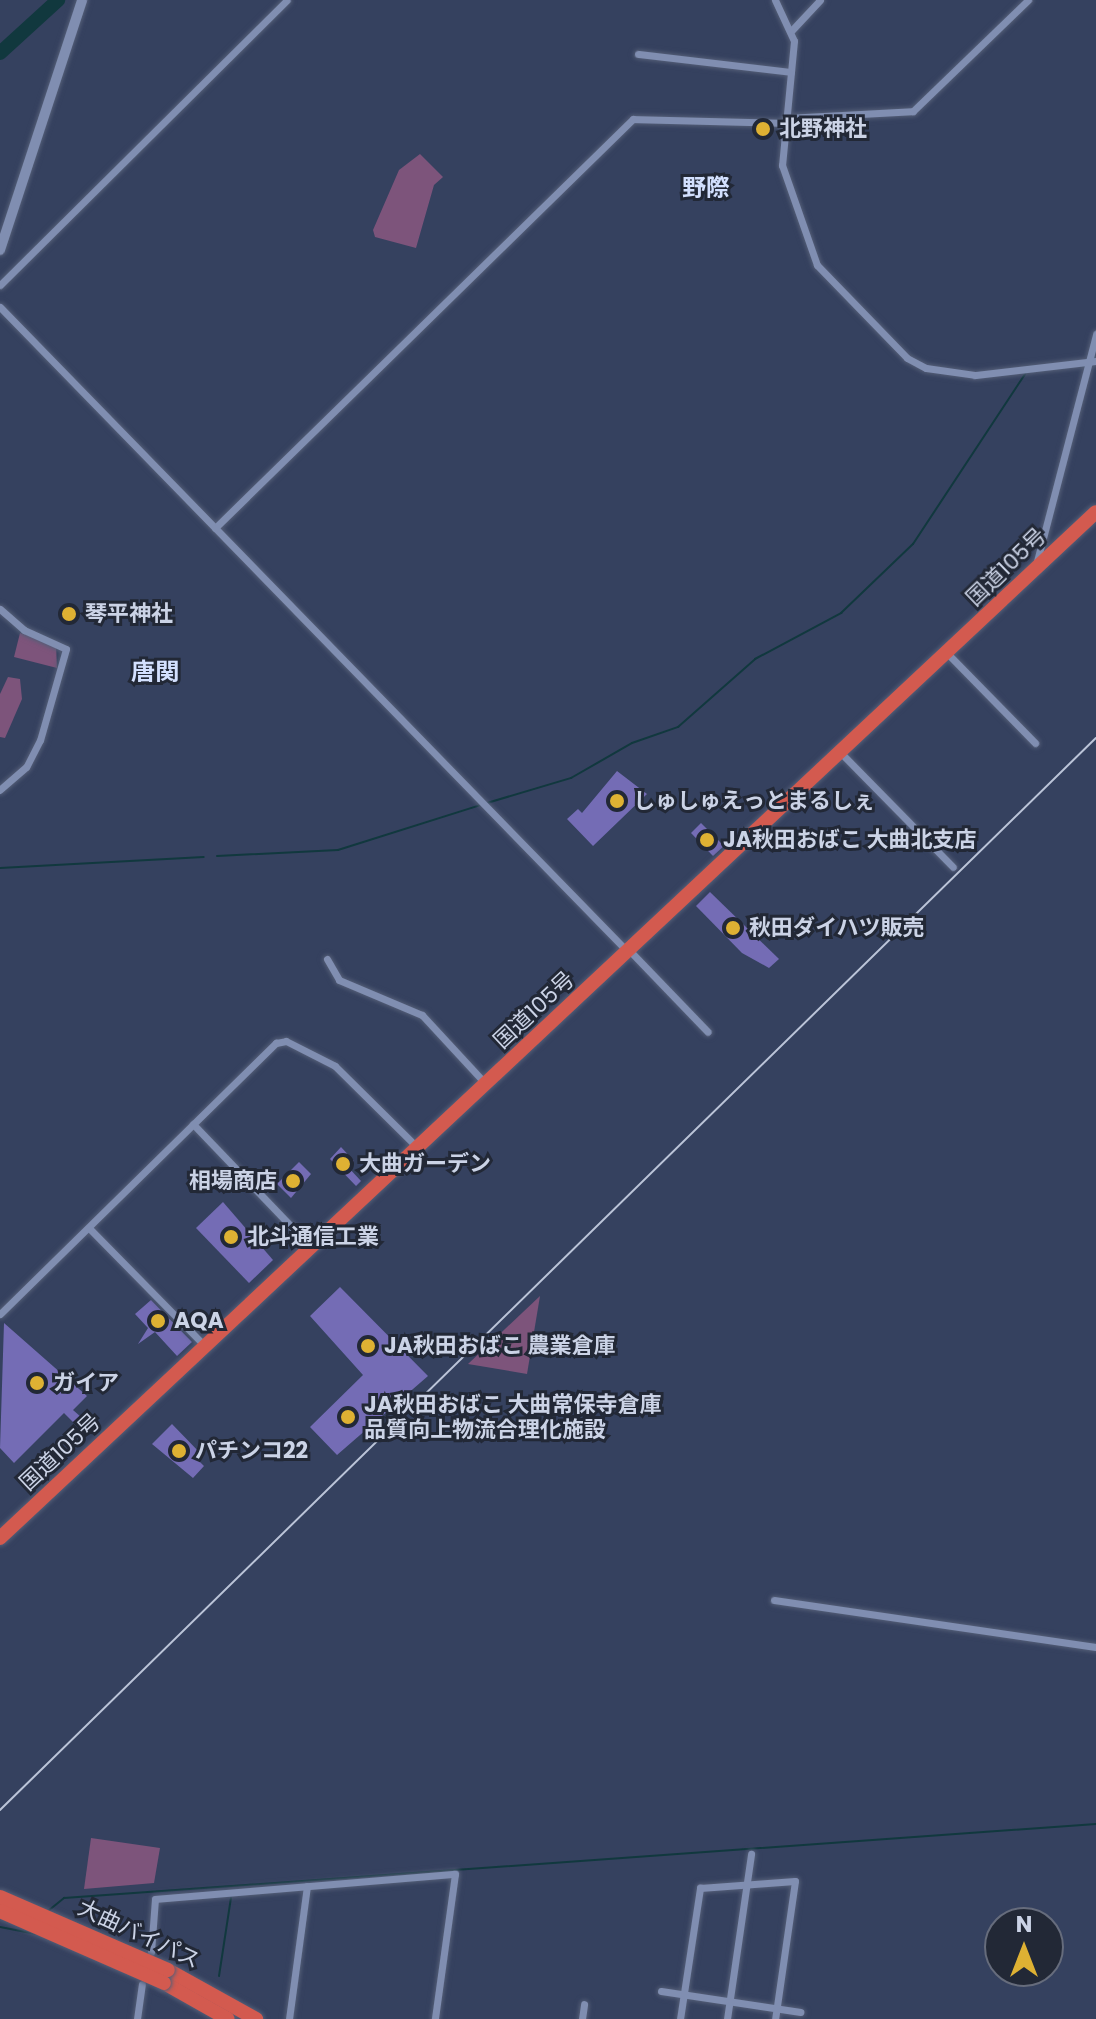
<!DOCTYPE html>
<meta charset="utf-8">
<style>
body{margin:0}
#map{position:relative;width:1096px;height:2019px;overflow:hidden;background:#35415f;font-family:Poppins,"Noto Sans JP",sans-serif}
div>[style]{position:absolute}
.green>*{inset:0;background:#7d547b}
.stream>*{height:2px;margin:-1px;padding:0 1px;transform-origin:1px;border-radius:1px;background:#11383e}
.river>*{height:14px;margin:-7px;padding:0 7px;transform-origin:7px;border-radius:7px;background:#11383e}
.building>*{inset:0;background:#746cb5}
.roads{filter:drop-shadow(0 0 2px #545e77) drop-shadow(0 0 2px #545e77)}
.street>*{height:7px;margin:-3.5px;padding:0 3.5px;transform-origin:3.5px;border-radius:3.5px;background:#808eb1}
.secondary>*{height:10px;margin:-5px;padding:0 5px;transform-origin:5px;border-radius:5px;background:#808eb1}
.highway>*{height:14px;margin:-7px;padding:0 7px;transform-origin:7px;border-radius:7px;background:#d35a4f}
.rail>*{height:2px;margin:-1px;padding:0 1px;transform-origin:1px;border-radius:1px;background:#bbc4d8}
.bridges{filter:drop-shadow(0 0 2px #545e77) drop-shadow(0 0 2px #545e77)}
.highway-bridge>*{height:14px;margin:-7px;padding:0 7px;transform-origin:7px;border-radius:7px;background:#d35a4f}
.dots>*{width:22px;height:22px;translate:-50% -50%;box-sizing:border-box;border:4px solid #222836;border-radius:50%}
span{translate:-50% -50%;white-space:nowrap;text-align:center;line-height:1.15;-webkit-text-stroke:6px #222836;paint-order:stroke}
.poi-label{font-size:22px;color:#cbd3e6;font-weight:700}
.left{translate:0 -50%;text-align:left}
.right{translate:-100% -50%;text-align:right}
.street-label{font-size:22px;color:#cbd3e6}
.neighbourhood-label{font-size:24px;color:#d3e0fe;font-weight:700}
.north{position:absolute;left:984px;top:1907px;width:80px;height:80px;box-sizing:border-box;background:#222836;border:2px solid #666c7c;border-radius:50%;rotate:0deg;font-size:22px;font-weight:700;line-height:32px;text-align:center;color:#cbd3e6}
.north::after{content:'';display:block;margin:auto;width:28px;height:36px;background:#deb133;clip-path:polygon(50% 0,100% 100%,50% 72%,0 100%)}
</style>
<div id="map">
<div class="green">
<i style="clip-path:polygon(420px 154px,443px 177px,434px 185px,416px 248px,375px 237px,373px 230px,399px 170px)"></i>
<i style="clip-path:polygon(20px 633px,56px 644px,57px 668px,14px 657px)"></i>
<i style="clip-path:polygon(8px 677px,20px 679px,22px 699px,5px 738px,0 737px,0 694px)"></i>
<i style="clip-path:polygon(540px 1296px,527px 1374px,468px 1364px)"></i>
<i style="clip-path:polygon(91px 1838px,160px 1848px,154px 1883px,84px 1889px)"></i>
</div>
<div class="stream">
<i style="left:487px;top:803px;width:88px;rotate:-16.6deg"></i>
<i style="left:571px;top:778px;width:70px;rotate:-29.8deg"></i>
<i style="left:632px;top:743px;width:49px;rotate:-19.2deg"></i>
<i style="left:678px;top:727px;width:103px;rotate:-41.4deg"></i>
<i style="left:755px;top:659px;width:98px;rotate:-28.1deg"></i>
<i style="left:841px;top:613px;width:100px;rotate:-43.8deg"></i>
<i style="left:913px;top:544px;width:204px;rotate:-56.6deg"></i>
<i style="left:217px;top:856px;width:121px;rotate:-2.8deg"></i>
<i style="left:338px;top:850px;width:150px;rotate:-17.5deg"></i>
<i style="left:0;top:868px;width:204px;rotate:-3.1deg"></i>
<i style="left:48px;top:1911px;width:21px;rotate:-39deg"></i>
<i style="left:64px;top:1898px;width:1035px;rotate:-4.1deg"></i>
<i style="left:0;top:1927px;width:37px;rotate:11deg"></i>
<i style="left:219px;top:1976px;width:79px;rotate:-81.3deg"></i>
</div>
<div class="river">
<i style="left:0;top:53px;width:79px;rotate:-42.4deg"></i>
</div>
<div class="building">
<i style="clip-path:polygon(617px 771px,647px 794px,593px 846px,567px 819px,578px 809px,582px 813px)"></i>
<i style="clip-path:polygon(701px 823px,724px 846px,713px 856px,691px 833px)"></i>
<i style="clip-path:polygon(710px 892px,779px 959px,769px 968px,742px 953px,696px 906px)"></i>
<i style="clip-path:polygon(341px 1147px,354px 1161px,348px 1167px,361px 1181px,356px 1186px,330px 1159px)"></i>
<i style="clip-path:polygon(299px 1162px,311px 1174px,291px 1198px,277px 1184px)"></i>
<i style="clip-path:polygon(223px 1202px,273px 1260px,249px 1283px,196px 1228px)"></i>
<i style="clip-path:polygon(340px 1287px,428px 1376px,337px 1455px,310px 1427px,363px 1375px,310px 1316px)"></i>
<i style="clip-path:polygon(151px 1300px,192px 1342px,177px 1356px,155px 1332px,138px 1344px,148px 1328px,135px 1314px)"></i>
<i style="clip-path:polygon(4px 1323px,87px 1396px,73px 1410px,81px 1417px,74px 1423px,64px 1413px,14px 1463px,0 1448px)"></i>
<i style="clip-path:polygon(172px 1424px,202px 1455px,198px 1460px,204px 1466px,193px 1478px,152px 1444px)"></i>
</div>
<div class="roads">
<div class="street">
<i style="left:775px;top:0;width:45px;rotate:65.1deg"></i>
<i style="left:794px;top:41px;width:125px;rotate:95.5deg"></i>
<i style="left:782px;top:165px;width:106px;rotate:70.7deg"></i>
<i style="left:817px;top:265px;width:129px;rotate:45.9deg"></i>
<i style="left:907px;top:358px;width:21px;rotate:28deg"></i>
<i style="left:926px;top:368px;width:49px;rotate:8.1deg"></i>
<i style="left:975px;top:375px;width:122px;rotate:-6.6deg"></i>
<i style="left:792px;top:30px;width:41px;rotate:-47deg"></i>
<i style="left:638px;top:54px;width:154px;rotate:6.7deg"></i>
<i style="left:785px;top:118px;width:128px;rotate:-3.1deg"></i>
<i style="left:913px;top:111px;width:160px;rotate:-44deg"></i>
<i style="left:0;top:285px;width:404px;rotate:-44.8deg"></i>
<i style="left:0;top:307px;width:899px;rotate:45.77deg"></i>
<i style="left:215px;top:528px;width:585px;rotate:-44.38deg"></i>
<i style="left:633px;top:119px;width:152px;rotate:1.5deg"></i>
<i style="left:1036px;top:565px;width:239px;rotate:-75.4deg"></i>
<i style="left:0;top:609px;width:32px;rotate:41deg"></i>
<i style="left:24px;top:630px;width:46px;rotate:24.3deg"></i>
<i style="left:66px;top:649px;width:95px;rotate:105.9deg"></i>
<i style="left:40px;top:740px;width:30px;rotate:117deg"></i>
<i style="left:26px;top:767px;width:35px;rotate:139deg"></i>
<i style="left:947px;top:653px;width:126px;rotate:45.6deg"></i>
<i style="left:840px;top:752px;width:161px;rotate:45.5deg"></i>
<i style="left:630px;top:951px;width:112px;rotate:46.1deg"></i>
<i style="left:327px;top:959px;width:24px;rotate:60deg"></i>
<i style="left:339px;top:980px;width:90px;rotate:22.9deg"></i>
<i style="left:422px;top:1015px;width:94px;rotate:47.2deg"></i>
<i style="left:193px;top:1124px;width:170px;rotate:46.2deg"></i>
<i style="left:89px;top:1228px;width:167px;rotate:45.5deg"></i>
<i style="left:0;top:1314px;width:387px;rotate:-44.5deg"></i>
<i style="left:276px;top:1043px;width:10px;rotate:-11deg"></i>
<i style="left:286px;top:1041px;width:55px;rotate:27deg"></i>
<i style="left:335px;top:1066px;width:117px;rotate:44.7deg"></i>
<i style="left:774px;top:1600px;width:325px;rotate:8.3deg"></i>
<i style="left:151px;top:1952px;width:53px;rotate:-85.7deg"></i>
<i style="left:155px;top:1899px;width:301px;rotate:-4.8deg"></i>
<i style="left:455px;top:1874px;width:146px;rotate:97.9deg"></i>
<i style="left:661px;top:1991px;width:141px;rotate:8.6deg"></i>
<i style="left:137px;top:2019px;width:35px;rotate:-82deg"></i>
<i style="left:289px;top:2019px;width:134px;rotate:-82.3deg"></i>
<i style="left:582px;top:2019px;width:15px;rotate:-82deg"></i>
<i style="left:680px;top:2019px;width:133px;rotate:-81.3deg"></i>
<i style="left:700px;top:1888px;width:95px;rotate:-4.2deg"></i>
<i style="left:795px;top:1881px;width:139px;rotate:98.2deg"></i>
<i style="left:727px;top:2019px;width:167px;rotate:-81.7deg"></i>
</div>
<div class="secondary">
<i style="left:0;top:250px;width:263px;rotate:-71.8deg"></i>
</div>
<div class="highway">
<i style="left:0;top:1538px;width:1501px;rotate:-43.11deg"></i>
<i style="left:168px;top:1970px;width:101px;rotate:29.1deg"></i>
<i style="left:164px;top:1983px;width:73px;rotate:29.4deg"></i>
</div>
</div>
<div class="rail">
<i style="left:0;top:1810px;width:1533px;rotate:-44.37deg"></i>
</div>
<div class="bridges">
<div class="highway-bridge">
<i style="left:0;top:1897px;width:183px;rotate:23.5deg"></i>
<i style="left:0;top:1911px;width:179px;rotate:23.7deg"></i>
</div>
</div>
<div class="dots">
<i style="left:763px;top:129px;background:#deb133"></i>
<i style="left:69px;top:614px;background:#deb133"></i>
<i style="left:617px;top:801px;background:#deb133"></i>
<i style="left:707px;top:840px;background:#deb133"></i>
<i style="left:733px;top:928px;background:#deb133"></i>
<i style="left:343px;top:1164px;background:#deb133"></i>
<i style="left:293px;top:1181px;background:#deb133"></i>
<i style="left:231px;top:1237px;background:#deb133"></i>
<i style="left:158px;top:1321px;background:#deb133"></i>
<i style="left:368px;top:1346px;background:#deb133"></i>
<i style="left:37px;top:1383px;background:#deb133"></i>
<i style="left:348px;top:1417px;background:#deb133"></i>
<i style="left:179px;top:1451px;background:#deb133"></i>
</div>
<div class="poi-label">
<span class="left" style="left:779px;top:129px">北野神社</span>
<span class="left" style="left:85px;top:614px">琴平神社</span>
<span class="left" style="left:633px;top:801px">しゅしゅえっとまるしぇ</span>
<span class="left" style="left:723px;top:840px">JA秋田おばこ 大曲北支店</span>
<span class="left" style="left:749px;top:928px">秋田ダイハツ販売</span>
<span class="left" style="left:359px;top:1164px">大曲ガーデン</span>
<span class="right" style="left:277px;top:1181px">相場商店</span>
<span class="left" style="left:247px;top:1237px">北斗通信工業</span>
<span class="left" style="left:174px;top:1321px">AQA</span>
<span class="left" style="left:384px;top:1346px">JA秋田おばこ 農業倉庫</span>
<span class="left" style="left:53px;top:1383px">ガイア</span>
<span class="left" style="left:364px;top:1417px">JA秋田おばこ 大曲常保寺倉庫<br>品質向上物流合理化施設</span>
<span class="left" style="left:195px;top:1451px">パチンコ22</span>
</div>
<div class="street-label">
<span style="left:1006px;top:567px;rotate:-44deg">国道105号</span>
<span style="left:534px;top:1010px;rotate:-43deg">国道105号</span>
<span style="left:60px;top:1452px;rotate:-43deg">国道105号</span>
<span style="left:139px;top:1934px;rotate:25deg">大曲バイパス</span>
</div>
<div class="neighbourhood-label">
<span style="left:706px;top:188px">野際</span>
<span style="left:155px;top:672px">唐関</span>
</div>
<div class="north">N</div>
</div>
